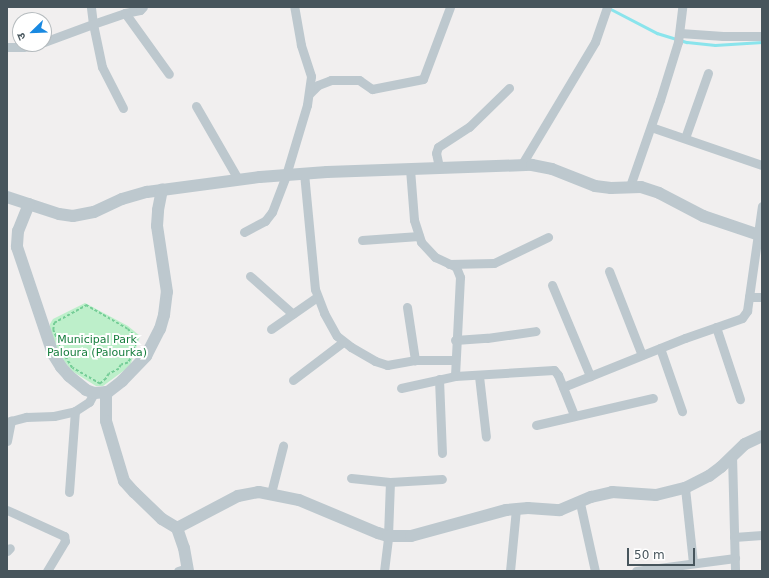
<!DOCTYPE html>
<meta charset="utf-8">
<style>
body{margin:0}
#map{position:relative;width:769px;height:578px;overflow:hidden;background:#f1efef;font-family:"DejaVu Sans","Noto Sans Devanagari",sans-serif}
div>[style]{position:absolute}
.green>*{inset:0;background:#bdefca}
.stream>*{height:2.5px;margin:-1.25px;padding:0 1.25px;transform-origin:1.25px;border-radius:1.25px;background:#8ae4ec}
.path>*{height:1.5px;margin-top:-0.75px;transform-origin:0;background:repeating-linear-gradient(90deg,#75cd97 0 3px,transparent 0 5px)}
.minor>*{height:9px;margin:-4.5px;padding:0 4.5px;transform-origin:4.5px;border-radius:4.5px;background:#bdc8ce}
.tertiary>*{height:12px;margin:-6px;padding:0 6px;transform-origin:6px;border-radius:6px;background:#bdc8ce}
span{translate:-50% -50%;white-space:nowrap;text-align:center;line-height:1.15;-webkit-text-stroke:4px #fff;paint-order:stroke}
.park-label{font-size:11px;color:#177e3e}
.frame{position:absolute;inset:0;border:8px solid #47555c;pointer-events:none}
.north{position:absolute;left:12px;top:12px;width:40px;height:40px;box-sizing:border-box;background:#fff;border:1px solid #b5bbbe;border-radius:50%;rotate:247deg;font-size:11px;font-weight:700;line-height:16px;text-align:center;color:#47555c}
.north::after{content:'';display:block;margin:auto;width:14px;height:18px;background:#1989e1;clip-path:polygon(50% 0,100% 100%,50% 72%,0 100%)}
.scale{position:absolute;left:627px;top:548px;width:68px;height:18px;box-sizing:border-box;border:2px solid #47555c;border-top:0;padding-left:5px;font-size:12px;line-height:14px;white-space:nowrap;color:#47555c;-webkit-text-stroke:3px #fff;paint-order:stroke}
</style>
<div id="map">
<div class="green">
<i style="clip-path:polygon(85px 303px,128px 326px,140px 336px,130px 366px,103px 386px,96px 386px,72px 371px,61px 357px,50px 330px,50px 324px,53px 319px)"></i>
</div>
<div class="stream">
<i style="left:609px;top:8px;width:54px;rotate:27.5deg"></i>
<i style="left:657px;top:33px;width:31px;rotate:17deg"></i>
<i style="left:687px;top:42px;width:28px;rotate:6deg"></i>
<i style="left:715px;top:45px;width:47px;rotate:-3.7deg"></i>
</div>
<div class="path">
<i style="left:86px;top:305px;width:48px;rotate:29.7deg"></i>
<i style="left:128px;top:329px;width:13px;rotate:45deg"></i>
<i style="left:137px;top:338px;width:17px;rotate:103deg"></i>
<i style="left:133px;top:355px;width:9px;rotate:122deg"></i>
<i style="left:128px;top:363px;width:7px;rotate:164deg"></i>
<i style="left:121px;top:365px;width:4px;rotate:117deg"></i>
<i style="left:119px;top:369px;width:11px;rotate:153deg"></i>
<i style="left:109px;top:374px;width:6px;rotate:121deg"></i>
<i style="left:106px;top:379px;width:8px;rotate:140deg"></i>
<i style="left:100px;top:384px;width:32px;rotate:-150deg"></i>
<i style="left:72px;top:368px;width:15px;rotate:-122deg"></i>
<i style="left:64px;top:355px;width:27px;rotate:-114deg"></i>
<i style="left:53px;top:330px;width:7px;rotate:-82deg"></i>
<i style="left:54px;top:323px;width:37px;rotate:-29deg"></i>
</div>
<div class="minor">
<i style="left:125px;top:13px;width:15px;rotate:-11deg"></i>
<i style="left:140px;top:10px;width:4px;rotate:-45deg"></i>
<i style="left:680px;top:33px;width:43px;rotate:4deg"></i>
<i style="left:723px;top:36px;width:39px"></i>
<i style="left:44px;top:42px;width:52px;rotate:-20.2deg"></i>
<i style="left:93px;top:24px;width:17px;rotate:-97deg"></i>
<i style="left:7px;top:47px;width:16px"></i>
<i style="left:23px;top:47px;width:13px;rotate:-13deg"></i>
<i style="left:310px;top:93px;width:11px;rotate:-45deg"></i>
<i style="left:318px;top:85px;width:14px;rotate:-21deg"></i>
<i style="left:331px;top:80px;width:28px"></i>
<i style="left:359px;top:80px;width:16px;rotate:35deg"></i>
<i style="left:372px;top:89px;width:52px;rotate:-11.1deg"></i>
<i style="left:423px;top:79px;width:77px;rotate:-69.4deg"></i>
<i style="left:196px;top:106px;width:84px;rotate:60.1deg"></i>
<i style="left:123px;top:108px;width:46px;rotate:-117.1deg"></i>
<i style="left:102px;top:67px;width:44px;rotate:-101.8deg"></i>
<i style="left:93px;top:24px;width:34px;rotate:-19deg"></i>
<i style="left:125px;top:13px;width:75px;rotate:54.2deg"></i>
<i style="left:651px;top:127px;width:117px;rotate:18.9deg"></i>
<i style="left:685px;top:138px;width:69px;rotate:-70.5deg"></i>
<i style="left:522px;top:164px;width:142px;rotate:-59.1deg"></i>
<i style="left:595px;top:42px;width:37px;rotate:-71deg"></i>
<i style="left:439px;top:167px;width:14px;rotate:-102deg"></i>
<i style="left:436px;top:153px;width:6px;rotate:-72deg"></i>
<i style="left:438px;top:147px;width:37px;rotate:-33deg"></i>
<i style="left:469px;top:127px;width:56px;rotate:-44.3deg"></i>
<i style="left:410px;top:169px;width:51px;rotate:85.5deg"></i>
<i style="left:414px;top:220px;width:23px;rotate:72deg"></i>
<i style="left:421px;top:242px;width:21px;rotate:47deg"></i>
<i style="left:435px;top:257px;width:23px;rotate:25deg"></i>
<i style="left:456px;top:267px;width:11px;rotate:68deg"></i>
<i style="left:460px;top:277px;width:99px;rotate:92.9deg"></i>
<i style="left:304px;top:173px;width:117px;rotate:84.6deg"></i>
<i style="left:315px;top:289px;width:26px;rotate:69deg"></i>
<i style="left:324px;top:313px;width:26px;rotate:61deg"></i>
<i style="left:337px;top:336px;width:18px;rotate:38deg"></i>
<i style="left:351px;top:347px;width:28px;rotate:30deg"></i>
<i style="left:375px;top:361px;width:13px;rotate:18deg"></i>
<i style="left:387px;top:365px;width:28px;rotate:-10deg"></i>
<i style="left:415px;top:360px;width:40px"></i>
<i style="left:630px;top:186px;width:91px;rotate:-70.8deg"></i>
<i style="left:660px;top:100px;width:61px;rotate:-72.8deg"></i>
<i style="left:678px;top:42px;width:35px;rotate:-83deg"></i>
<i style="left:244px;top:232px;width:24px;rotate:-28deg"></i>
<i style="left:265px;top:221px;width:11px;rotate:-52deg"></i>
<i style="left:272px;top:212px;width:40px;rotate:-69deg"></i>
<i style="left:286px;top:175px;width:73px;rotate:-73.3deg"></i>
<i style="left:307px;top:105px;width:29px;rotate:-82deg"></i>
<i style="left:311px;top:76px;width:33px;rotate:-108deg"></i>
<i style="left:301px;top:45px;width:39px;rotate:-100deg"></i>
<i style="left:362px;top:240px;width:57px;rotate:-4deg"></i>
<i style="left:449px;top:264px;width:45px;rotate:-1.3deg"></i>
<i style="left:494px;top:263px;width:60px;rotate:-25.7deg"></i>
<i style="left:609px;top:271px;width:90px;rotate:68.6deg"></i>
<i style="left:250px;top:276px;width:57px;rotate:41.5deg"></i>
<i style="left:552px;top:285px;width:99px;rotate:67.3deg"></i>
<i style="left:749px;top:297px;width:13px"></i>
<i style="left:407px;top:307px;width:54px;rotate:81.4deg"></i>
<i style="left:716px;top:327px;width:76px;rotate:71.6deg"></i>
<i style="left:271px;top:329px;width:56px;rotate:-34.8deg"></i>
<i style="left:455px;top:340px;width:32px;rotate:-4deg"></i>
<i style="left:487px;top:338px;width:49px;rotate:-8.1deg"></i>
<i style="left:660px;top:348px;width:67px;rotate:70.8deg"></i>
<i style="left:479px;top:376px;width:61px;rotate:83.5deg"></i>
<i style="left:439px;top:379px;width:74px;rotate:87.7deg"></i>
<i style="left:293px;top:380px;width:63px;rotate:-37.2deg"></i>
<i style="left:563px;top:387px;width:131px;rotate:-21.9deg"></i>
<i style="left:685px;top:338px;width:60px;rotate:-19.3deg"></i>
<i style="left:742px;top:318px;width:9px;rotate:-54deg"></i>
<i style="left:747px;top:311px;width:106px;rotate:-81.9deg"></i>
<i style="left:401px;top:388px;width:55px;rotate:-12.5deg"></i>
<i style="left:455px;top:376px;width:99px;rotate:-3.5deg"></i>
<i style="left:554px;top:370px;width:6px;rotate:51deg"></i>
<i style="left:558px;top:375px;width:43px;rotate:68.2deg"></i>
<i style="left:7px;top:422px;width:20px;rotate:-15deg"></i>
<i style="left:26px;top:417px;width:28px;rotate:-2deg"></i>
<i style="left:54px;top:416px;width:22px;rotate:-13deg"></i>
<i style="left:75px;top:411px;width:17px;rotate:-33deg"></i>
<i style="left:89px;top:402px;width:10px;rotate:-61deg"></i>
<i style="left:536px;top:425px;width:120px;rotate:-13deg"></i>
<i style="left:7px;top:441px;width:21px;rotate:-79deg"></i>
<i style="left:732px;top:455px;width:116px;rotate:88.5deg"></i>
<i style="left:351px;top:478px;width:39px;rotate:6deg"></i>
<i style="left:390px;top:482px;width:52px;rotate:-3.3deg"></i>
<i style="left:685px;top:488px;width:75px;rotate:83.9deg"></i>
<i style="left:69px;top:492px;width:81px;rotate:-85.8deg"></i>
<i style="left:271px;top:493px;width:49px;rotate:-75.7deg"></i>
<i style="left:580px;top:503px;width:70px;rotate:77.6deg"></i>
<i style="left:7px;top:510px;width:63px;rotate:24.5deg"></i>
<i style="left:64px;top:536px;width:5px;rotate:79deg"></i>
<i style="left:65px;top:541px;width:35px;rotate:121deg"></i>
<i style="left:734px;top:537px;width:28px;rotate:-4deg"></i>
<i style="left:7px;top:551px;width:4px;rotate:-45deg"></i>
<i style="left:178px;top:571px;width:9px;rotate:-18deg"></i>
<i style="left:384px;top:571px;width:35px;rotate:-83deg"></i>
<i style="left:388px;top:536px;width:54px;rotate:-87.9deg"></i>
<i style="left:510px;top:571px;width:62px;rotate:-84.5deg"></i>
<i style="left:636px;top:571px;width:100px;rotate:-7.5deg"></i>
</div>
<div class="tertiary">
<i style="left:7px;top:197px;width:55px;rotate:18.1deg"></i>
<i style="left:59px;top:214px;width:14px;rotate:8deg"></i>
<i style="left:73px;top:216px;width:21px;rotate:-11deg"></i>
<i style="left:94px;top:212px;width:31px;rotate:-25deg"></i>
<i style="left:122px;top:199px;width:26px;rotate:-16deg"></i>
<i style="left:147px;top:192px;width:114px;rotate:-7.6deg"></i>
<i style="left:260px;top:177px;width:67px;rotate:-4.3deg"></i>
<i style="left:327px;top:172px;width:205px;rotate:-2deg"></i>
<i style="left:532px;top:165px;width:20px;rotate:11deg"></i>
<i style="left:552px;top:169px;width:46px;rotate:21.6deg"></i>
<i style="left:595px;top:186px;width:16px;rotate:7deg"></i>
<i style="left:611px;top:188px;width:30px;rotate:-2deg"></i>
<i style="left:641px;top:187px;width:19px;rotate:18deg"></i>
<i style="left:659px;top:193px;width:50px;rotate:27.6deg"></i>
<i style="left:703px;top:216px;width:62px;rotate:18.7deg"></i>
<i style="left:29px;top:204px;width:29px;rotate:112deg"></i>
<i style="left:18px;top:231px;width:16px;rotate:94deg"></i>
<i style="left:17px;top:247px;width:113px;rotate:71.4deg"></i>
<i style="left:53px;top:354px;width:15px;rotate:58deg"></i>
<i style="left:61px;top:367px;width:12px;rotate:48deg"></i>
<i style="left:69px;top:376px;width:22px;rotate:39deg"></i>
<i style="left:86px;top:390px;width:9px;rotate:21deg"></i>
<i style="left:94px;top:393px;width:14px;rotate:-4deg"></i>
<i style="left:108px;top:392px;width:18px;rotate:-38deg"></i>
<i style="left:122px;top:381px;width:35px;rotate:-46deg"></i>
<i style="left:146px;top:356px;width:30px;rotate:-63deg"></i>
<i style="left:160px;top:329px;width:15px;rotate:-74deg"></i>
<i style="left:164px;top:315px;width:23px;rotate:-83deg"></i>
<i style="left:167px;top:292px;width:67px;rotate:-98.6deg"></i>
<i style="left:157px;top:226px;width:16px;rotate:-86deg"></i>
<i style="left:158px;top:210px;width:21px;rotate:-79deg"></i>
<i style="left:106px;top:392px;width:29px;rotate:90deg"></i>
<i style="left:106px;top:421px;width:63px;rotate:73.3deg"></i>
<i style="left:124px;top:481px;width:15px;rotate:48deg"></i>
<i style="left:134px;top:492px;width:39px;rotate:44deg"></i>
<i style="left:162px;top:519px;width:17px;rotate:31deg"></i>
<i style="left:177px;top:528px;width:21px;rotate:71deg"></i>
<i style="left:184px;top:548px;width:23px;rotate:80deg"></i>
<i style="left:177px;top:528px;width:69px;rotate:-27.7deg"></i>
<i style="left:238px;top:496px;width:21px;rotate:-11deg"></i>
<i style="left:259px;top:492px;width:41px;rotate:11.3deg"></i>
<i style="left:299px;top:500px;width:86px;rotate:22.7deg"></i>
<i style="left:378px;top:533px;width:10px;rotate:17deg"></i>
<i style="left:388px;top:536px;width:23px"></i>
<i style="left:411px;top:536px;width:98px;rotate:-15.3deg"></i>
<i style="left:506px;top:510px;width:22px;rotate:-5deg"></i>
<i style="left:528px;top:508px;width:32px;rotate:4deg"></i>
<i style="left:560px;top:510px;width:34px;rotate:-23deg"></i>
<i style="left:591px;top:497px;width:22px;rotate:-13deg"></i>
<i style="left:612px;top:492px;width:44px;rotate:3.9deg"></i>
<i style="left:656px;top:495px;width:30px;rotate:-14deg"></i>
<i style="left:685px;top:488px;width:27px;rotate:-27deg"></i>
<i style="left:709px;top:476px;width:15px;rotate:-37deg"></i>
<i style="left:721px;top:467px;width:33px;rotate:-44deg"></i>
<i style="left:745px;top:444px;width:19px;rotate:-25deg"></i>
</div>
<div class="park-label">
<span style="left:97px;top:347px">Municipal Park<br>Paloura (Palourka)</span>
</div>
<div class="frame"></div>
<div class="north">उ</div>
<div class="scale">50 m</div>
</div>
